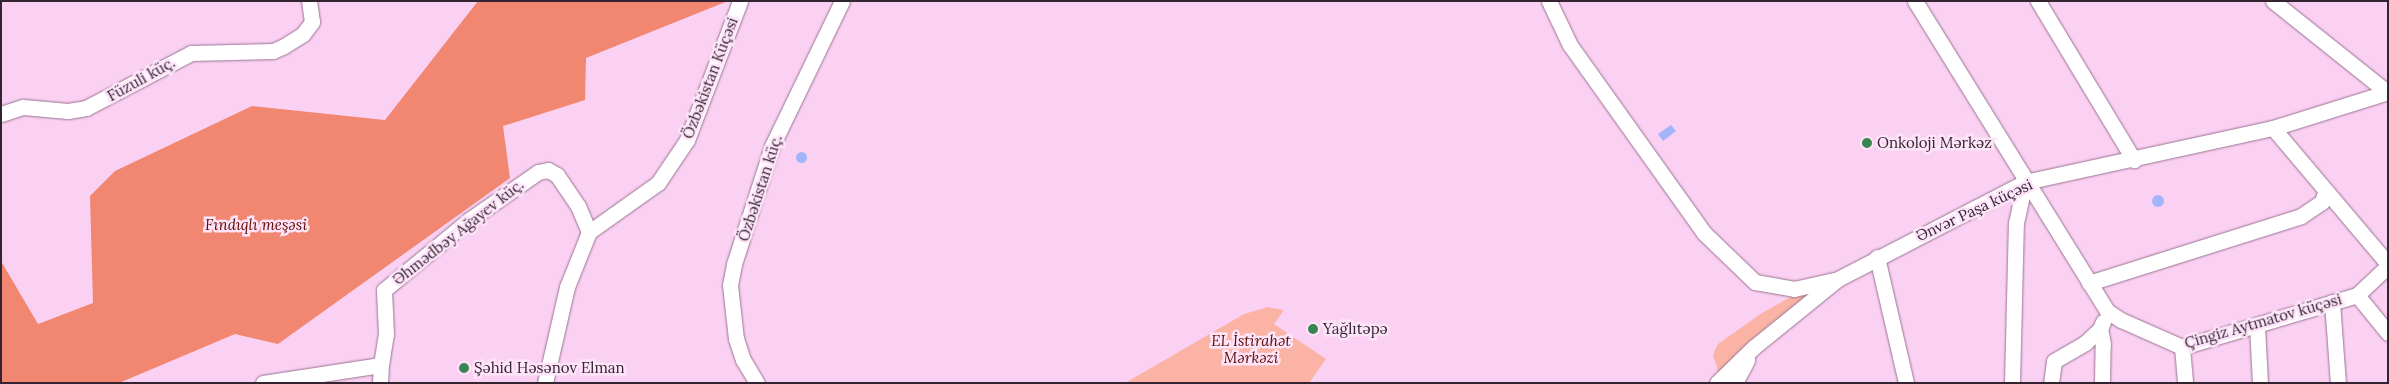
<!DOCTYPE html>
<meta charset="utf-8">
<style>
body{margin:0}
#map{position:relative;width:2389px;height:384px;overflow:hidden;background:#fbd1f3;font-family:Lora,serif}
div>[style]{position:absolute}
.green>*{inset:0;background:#fab3a4}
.forest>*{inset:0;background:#f28771}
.water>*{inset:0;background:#a3b5fa}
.round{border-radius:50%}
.roads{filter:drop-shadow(0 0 1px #997492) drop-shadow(0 0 1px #997492)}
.minor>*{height:15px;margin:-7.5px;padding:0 7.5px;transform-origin:7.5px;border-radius:7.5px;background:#fff}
.dots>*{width:14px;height:14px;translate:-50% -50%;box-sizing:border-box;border:2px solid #fee4f9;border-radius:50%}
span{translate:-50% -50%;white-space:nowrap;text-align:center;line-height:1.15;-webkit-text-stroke:5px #fee4f9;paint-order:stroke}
.street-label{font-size:15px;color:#342431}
.poi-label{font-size:15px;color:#342431}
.left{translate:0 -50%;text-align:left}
.park-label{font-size:15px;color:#5e0800;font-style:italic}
.frame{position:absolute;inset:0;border:2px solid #342431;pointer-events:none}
</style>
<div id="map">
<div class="green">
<i style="clip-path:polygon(1805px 289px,1812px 295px,1770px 324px,1737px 353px,1721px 373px,1718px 371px,1713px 355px,1718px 344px,1762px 313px)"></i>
<i style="clip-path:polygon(1268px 307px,1284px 310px,1274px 324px,1326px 359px,1309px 383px,1125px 383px,1244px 314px)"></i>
</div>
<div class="forest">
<i style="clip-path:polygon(478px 1px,728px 1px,586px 58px,585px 100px,503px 126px,510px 178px,278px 344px,235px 334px,119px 383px,1px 383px,1px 261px,38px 324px,93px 303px,90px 196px,115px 171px,252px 106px,385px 120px)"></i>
</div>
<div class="water">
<i style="clip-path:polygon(1671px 125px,1676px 131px,1663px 141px,1658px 134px)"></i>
<i class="round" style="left:795.5px;top:151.5px;width:11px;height:11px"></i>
<i class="round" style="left:2152px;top:195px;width:12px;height:12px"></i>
</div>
<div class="roads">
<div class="minor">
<i style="left:1549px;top:1px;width:49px;rotate:64.5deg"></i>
<i style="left:1570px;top:45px;width:231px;rotate:54.5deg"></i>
<i style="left:1704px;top:233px;width:71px;rotate:43.9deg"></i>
<i style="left:1755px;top:282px;width:40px;rotate:10deg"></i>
<i style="left:1794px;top:289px;width:41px;rotate:-12.7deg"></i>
<i style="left:1915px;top:1px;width:365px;rotate:58.2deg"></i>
<i style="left:2107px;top:311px;width:17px;rotate:33deg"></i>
<i style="left:2121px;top:320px;width:67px;rotate:23.9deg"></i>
<i style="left:2182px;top:347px;width:183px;rotate:-16.5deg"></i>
<i style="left:2357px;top:295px;width:42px;rotate:-43.1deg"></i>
<i style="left:2038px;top:1px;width:186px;rotate:58.9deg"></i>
<i style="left:2273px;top:1px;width:146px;rotate:38.6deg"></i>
<i style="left:1px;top:114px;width:23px;rotate:-18deg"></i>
<i style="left:23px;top:107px;width:45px;rotate:5.1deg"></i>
<i style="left:68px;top:111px;width:18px;rotate:-9deg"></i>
<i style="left:86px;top:108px;width:119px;rotate:-27.6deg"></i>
<i style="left:191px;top:53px;width:82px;rotate:-1.4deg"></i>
<i style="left:273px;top:51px;width:12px;rotate:-24deg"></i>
<i style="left:284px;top:46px;width:22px;rotate:-32deg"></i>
<i style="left:303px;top:34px;width:15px;rotate:-53deg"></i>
<i style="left:312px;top:22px;width:21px;rotate:-98deg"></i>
<i style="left:2273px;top:128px;width:178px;rotate:49.8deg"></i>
<i style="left:589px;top:232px;width:85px;rotate:-35.4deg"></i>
<i style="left:658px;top:183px;width:52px;rotate:-56deg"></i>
<i style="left:687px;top:140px;width:149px;rotate:-69.1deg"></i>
<i style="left:1877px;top:257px;width:129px;rotate:77deg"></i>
<i style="left:2089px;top:283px;width:222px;rotate:-17.5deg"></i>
<i style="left:2301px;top:216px;width:25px;rotate:-34deg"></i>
<i style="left:2322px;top:202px;width:10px;rotate:-73deg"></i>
<i style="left:2357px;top:295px;width:49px;rotate:50.8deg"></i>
<i style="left:2332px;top:302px;width:81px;rotate:85.8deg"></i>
<i style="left:2257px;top:326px;width:57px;rotate:87deg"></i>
<i style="left:2182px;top:347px;width:36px;rotate:85deg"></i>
<i style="left:263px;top:383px;width:119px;rotate:-8.7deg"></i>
<i style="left:381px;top:365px;width:31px;rotate:-81deg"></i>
<i style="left:386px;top:334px;width:44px;rotate:-92.6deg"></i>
<i style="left:384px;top:290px;width:110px;rotate:-39.5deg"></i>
<i style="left:469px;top:220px;width:84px;rotate:-34.8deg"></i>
<i style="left:538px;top:172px;width:10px;rotate:-11deg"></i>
<i style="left:548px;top:170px;width:10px;rotate:29deg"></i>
<i style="left:557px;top:175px;width:37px;rotate:56deg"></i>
<i style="left:578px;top:206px;width:28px;rotate:67deg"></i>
<i style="left:380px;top:383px;width:18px;rotate:-87deg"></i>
<i style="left:545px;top:383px;width:98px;rotate:-77.1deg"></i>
<i style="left:567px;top:287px;width:59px;rotate:-68.2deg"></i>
<i style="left:757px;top:383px;width:27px;rotate:-121deg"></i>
<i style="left:743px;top:360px;width:22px;rotate:-108deg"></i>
<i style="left:736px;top:339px;width:54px;rotate:-96.3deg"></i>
<i style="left:730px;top:285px;width:21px;rotate:-79deg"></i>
<i style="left:734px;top:264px;width:124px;rotate:-72.1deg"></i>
<i style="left:772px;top:146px;width:161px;rotate:-64.2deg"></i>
<i style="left:1717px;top:383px;width:52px;rotate:-44.2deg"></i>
<i style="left:1754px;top:347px;width:108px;rotate:-39deg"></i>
<i style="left:1838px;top:279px;width:211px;rotate:-27.4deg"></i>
<i style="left:2025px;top:182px;width:254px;rotate:-12.3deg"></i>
<i style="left:2273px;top:128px;width:121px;rotate:-17.4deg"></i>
<i style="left:1735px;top:383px;width:26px;rotate:-62deg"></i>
<i style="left:2012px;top:383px;width:160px;rotate:-88.6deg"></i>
<i style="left:2016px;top:223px;width:42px;rotate:-77.6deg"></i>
<i style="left:2051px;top:383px;width:22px;rotate:-82deg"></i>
<i style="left:2054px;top:361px;width:36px;rotate:-30deg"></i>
<i style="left:2085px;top:343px;width:21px;rotate:-43deg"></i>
<i style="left:2102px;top:383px;width:39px;rotate:-89deg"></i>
<i style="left:2103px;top:344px;width:15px;rotate:-101deg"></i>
<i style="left:2100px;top:329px;width:8px;rotate:-67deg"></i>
</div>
</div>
<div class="dots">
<i style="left:1867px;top:143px;background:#388453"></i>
<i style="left:1313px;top:329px;background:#388453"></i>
<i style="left:464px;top:368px;background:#388453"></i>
</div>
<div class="street-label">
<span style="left:710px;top:78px;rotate:-69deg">Özbəkistan Küçəsi</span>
<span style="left:141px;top:79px;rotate:-29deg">Füzuli küç.</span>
<span style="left:760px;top:188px;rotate:-72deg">Özbəkistan küç.</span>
<span style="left:1974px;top:210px;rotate:-25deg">Ənvər Paşa küçəsi</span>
<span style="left:458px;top:232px;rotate:-38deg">Əhmədbəy Ağayev küç.</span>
<span style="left:2263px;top:321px;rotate:-16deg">Çingiz Aytmatov küçəsi</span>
</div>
<div class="poi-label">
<span class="left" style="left:1877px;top:143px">Onkoloji Mərkəz</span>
<span class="left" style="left:1323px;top:329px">Yağlıtəpə</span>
<span class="left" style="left:474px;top:368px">Şəhid Həsənov Elman</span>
</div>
<div class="park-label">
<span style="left:256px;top:225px">Fındıqlı meşəsi</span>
<span style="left:1251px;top:349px">EL İstirahət<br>Mərkəzi</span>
</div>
<div class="frame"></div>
</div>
